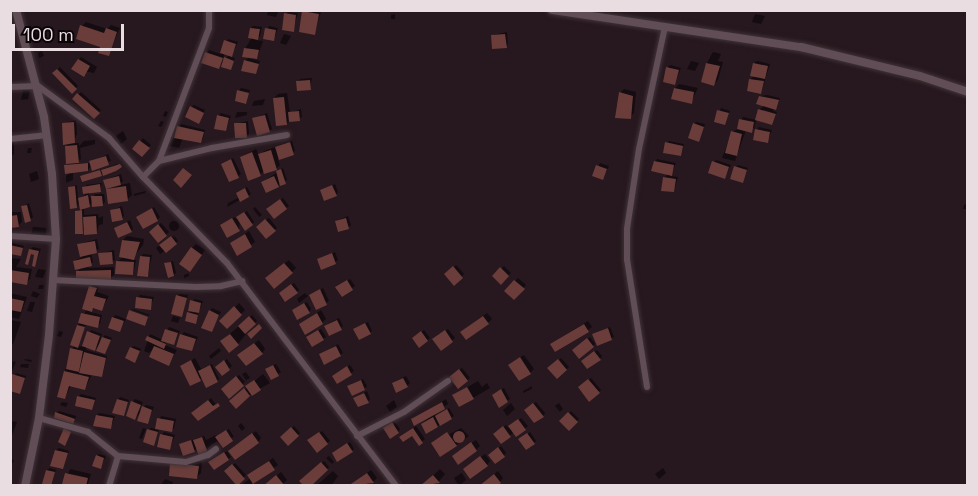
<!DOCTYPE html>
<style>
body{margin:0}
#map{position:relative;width:978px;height:496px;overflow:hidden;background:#27171e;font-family:"Space Grotesk",sans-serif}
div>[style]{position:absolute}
.shadow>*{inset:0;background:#0007}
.round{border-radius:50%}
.building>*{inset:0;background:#6a3d3a}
.roads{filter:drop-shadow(0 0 2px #3f3338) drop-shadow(0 0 2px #3f3338)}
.street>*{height:6px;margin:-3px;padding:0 3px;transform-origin:3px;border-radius:3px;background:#604d55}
.secondary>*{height:8px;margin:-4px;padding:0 4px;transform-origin:4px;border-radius:4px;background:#604d55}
span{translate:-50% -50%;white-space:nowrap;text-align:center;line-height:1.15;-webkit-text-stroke:5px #0b0507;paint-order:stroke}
.frame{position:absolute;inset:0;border:12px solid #e9dde2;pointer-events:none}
.scale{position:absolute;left:12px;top:24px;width:112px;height:27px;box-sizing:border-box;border:3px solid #e9dde2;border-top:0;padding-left:8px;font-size:18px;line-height:21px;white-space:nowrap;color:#e9dde2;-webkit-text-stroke:4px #0b0507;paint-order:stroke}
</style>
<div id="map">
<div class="shadow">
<i style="clip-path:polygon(268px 10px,279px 10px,276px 17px,267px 15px)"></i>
<i style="clip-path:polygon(305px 10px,321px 12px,314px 34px,304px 12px)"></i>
<i style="clip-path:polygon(288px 12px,298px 13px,293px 30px,286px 14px)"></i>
<i style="clip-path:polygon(395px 14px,395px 19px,391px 19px,391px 15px)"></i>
<i style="clip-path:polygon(755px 14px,765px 16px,761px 24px,752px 22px)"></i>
<i style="clip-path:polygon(86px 22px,107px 29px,111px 25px,120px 28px,108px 55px,82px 26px)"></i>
<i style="clip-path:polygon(253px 26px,262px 27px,260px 36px,256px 40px,263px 41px,257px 58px,245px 49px,252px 37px,251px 28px)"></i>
<i style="clip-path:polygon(269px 26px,278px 28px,274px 39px,265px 37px)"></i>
<i style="clip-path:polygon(36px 32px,40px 40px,37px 41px,33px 34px)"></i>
<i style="clip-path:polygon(507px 32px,508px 44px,506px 47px,493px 35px)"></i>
<i style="clip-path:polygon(284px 34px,291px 36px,286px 45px,280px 43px)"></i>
<i style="clip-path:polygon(evenodd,228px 39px,238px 42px,231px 57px,235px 58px,231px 68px,224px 61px,218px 67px,203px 62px,209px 50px,221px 54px,228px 39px,225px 53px,229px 55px,222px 62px,225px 53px)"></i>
<i style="clip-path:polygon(42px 51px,44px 56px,39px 58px,38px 53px)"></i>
<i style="clip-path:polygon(713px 52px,721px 54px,718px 61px,723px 62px,718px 80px,714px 84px,707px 63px)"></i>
<i style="clip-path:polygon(81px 57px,97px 67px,94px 73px,73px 69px)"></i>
<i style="clip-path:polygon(248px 58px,260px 61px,256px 72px,245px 61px)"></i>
<i style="clip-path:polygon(691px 61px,699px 63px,695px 71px,687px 69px)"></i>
<i style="clip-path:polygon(757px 61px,770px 64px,761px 93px,751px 79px,755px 75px,754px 63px)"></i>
<i style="clip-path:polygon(670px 65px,681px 68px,675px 83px,668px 68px)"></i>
<i style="clip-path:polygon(60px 67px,78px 86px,72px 92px,54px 73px)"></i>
<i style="clip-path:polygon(312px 78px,310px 89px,297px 82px,300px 79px)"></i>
<i style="clip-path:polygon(679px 84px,698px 88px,691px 102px,675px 88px)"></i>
<i style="clip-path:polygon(241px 88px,250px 90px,246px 102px,239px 91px)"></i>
<i style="clip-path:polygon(624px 89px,636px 92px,634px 113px,630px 117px,620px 93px)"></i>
<i style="clip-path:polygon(23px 90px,30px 90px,28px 99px,21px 100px)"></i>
<i style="clip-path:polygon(81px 92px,101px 110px,94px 117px,74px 99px)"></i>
<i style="clip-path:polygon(287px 93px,290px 113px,301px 109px,302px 117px,286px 123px,274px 98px,278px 94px)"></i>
<i style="clip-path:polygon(767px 95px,780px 98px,773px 111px,777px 112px,772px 124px,759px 110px,764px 106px,761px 96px)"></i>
<i style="clip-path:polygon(265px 99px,263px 105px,252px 106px,254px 101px)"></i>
<i style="clip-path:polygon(194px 105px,205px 110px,199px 122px,191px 107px)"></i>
<i style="clip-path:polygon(721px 108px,730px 111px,725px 123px,716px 121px)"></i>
<i style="clip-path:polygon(165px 111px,168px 112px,166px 117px,163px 116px)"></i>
<i style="clip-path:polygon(237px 112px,247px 112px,247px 115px,235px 118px)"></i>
<i style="clip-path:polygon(221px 113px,231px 116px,225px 130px,218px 116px)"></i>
<i style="clip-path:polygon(267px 113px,272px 129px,269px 131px,254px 119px)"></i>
<i style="clip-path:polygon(743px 117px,756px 120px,754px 128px,746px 130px,735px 161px,722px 158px,732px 132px,738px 129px)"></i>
<i style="clip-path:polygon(76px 120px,77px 134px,73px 143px,79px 143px,79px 146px,84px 141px,95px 140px,95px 144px,80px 148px,81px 159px,77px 163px,90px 163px,108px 154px,111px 161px,92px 165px,88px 170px,73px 171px,73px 180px,66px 183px,66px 176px,70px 172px,66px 166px,68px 164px,66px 146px,70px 142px,63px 124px)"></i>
<i style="clip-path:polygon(161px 121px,164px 122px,161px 127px,158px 126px)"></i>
<i style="clip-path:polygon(248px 121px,249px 134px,246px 136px,235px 124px)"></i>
<i style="clip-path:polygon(696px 122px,705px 124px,699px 140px,694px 124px)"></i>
<i style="clip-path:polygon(181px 124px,205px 130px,203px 139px,200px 141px,183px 138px,179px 148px,169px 146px)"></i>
<i style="clip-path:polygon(759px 127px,772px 130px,767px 142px,757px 130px)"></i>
<i style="clip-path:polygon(123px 131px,127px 139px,121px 144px,116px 136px)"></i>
<i style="clip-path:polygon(143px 138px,151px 145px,144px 153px,134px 149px)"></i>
<i style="clip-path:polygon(14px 140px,14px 154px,10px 157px,10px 141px)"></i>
<i style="clip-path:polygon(292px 141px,295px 151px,278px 159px,280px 165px,276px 169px,264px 170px,260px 175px,241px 157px,256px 149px,259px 156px,264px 151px)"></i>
<i style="clip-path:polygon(669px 141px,684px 144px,680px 155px,667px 143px)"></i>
<i style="clip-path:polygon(32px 148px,31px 153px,27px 153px,28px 148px)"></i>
<i style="clip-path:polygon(233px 158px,241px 174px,238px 176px,225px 162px)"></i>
<i style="clip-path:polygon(657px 159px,676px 163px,670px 176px,678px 177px,674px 191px,664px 178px,669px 173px,655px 162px)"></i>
<i style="clip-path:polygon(716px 160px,731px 165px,725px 177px,714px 162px)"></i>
<i style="clip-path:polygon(600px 163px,609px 166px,603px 178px,594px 175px)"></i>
<i style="clip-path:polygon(117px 164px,118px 167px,101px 175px,82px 177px)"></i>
<i style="clip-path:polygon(738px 165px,748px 168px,742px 182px,736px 167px)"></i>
<i style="clip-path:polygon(283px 168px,287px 180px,267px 191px,262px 183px)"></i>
<i style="clip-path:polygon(37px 171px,39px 179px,31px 182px,29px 174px)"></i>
<i style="clip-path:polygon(121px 174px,123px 181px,119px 185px,130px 183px,132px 195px,128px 199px,108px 190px,112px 186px,105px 180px)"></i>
<i style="clip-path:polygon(102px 183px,100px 191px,89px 192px,89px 195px,91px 199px,95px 194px,104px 194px,105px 202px,102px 205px,93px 203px,84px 207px,84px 215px,98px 214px,99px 218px,103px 216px,103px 224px,99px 225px,97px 232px,85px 229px,82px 232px,76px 211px,82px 209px,80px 202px,76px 207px,70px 187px,77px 185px,78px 199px,85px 195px,86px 185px)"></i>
<i style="clip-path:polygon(335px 184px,338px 192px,336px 195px,321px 191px)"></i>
<i style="clip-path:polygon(247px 187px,251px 194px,227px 207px,228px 203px,240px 197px,238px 193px)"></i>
<i style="clip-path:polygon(146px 191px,145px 193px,134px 196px,134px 194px)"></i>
<i style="clip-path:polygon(283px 198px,289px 206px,274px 217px,271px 206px)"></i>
<i style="clip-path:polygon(29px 203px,33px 217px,31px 219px,22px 207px)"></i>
<i style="clip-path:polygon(968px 203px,968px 209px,963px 209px,964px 205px)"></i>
<i style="clip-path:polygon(122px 206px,124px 216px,122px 219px,111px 211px)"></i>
<i style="clip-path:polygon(154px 207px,160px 217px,157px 220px,141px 215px)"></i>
<i style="clip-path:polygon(255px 207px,262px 215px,259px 217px,253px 209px)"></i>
<i style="clip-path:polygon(247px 211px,254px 222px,252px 224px,240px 220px,239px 230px,224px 223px,235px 217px,236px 219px)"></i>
<i style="clip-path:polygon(10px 212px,21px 212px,22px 222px,18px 226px,10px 227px)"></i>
<i style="clip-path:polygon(348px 216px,351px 225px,349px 227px,336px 221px)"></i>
<i style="clip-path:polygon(269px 218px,277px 228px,266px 237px,258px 227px)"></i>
<i style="clip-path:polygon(130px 220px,133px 229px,131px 231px,115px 228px)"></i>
<i class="round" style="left:169px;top:221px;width:10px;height:10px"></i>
<i style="clip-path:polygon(161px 223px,169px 232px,158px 241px,153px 229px)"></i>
<i style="clip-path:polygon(33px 227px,46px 228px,46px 234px,43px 236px,31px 235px)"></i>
<i style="clip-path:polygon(249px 231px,255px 242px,238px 254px,232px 243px)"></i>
<i style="clip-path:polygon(174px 235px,178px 241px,160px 254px,156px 248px,172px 236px,175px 238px)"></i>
<i style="clip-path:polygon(127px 236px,144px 239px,143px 245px,131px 260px,136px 260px,133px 274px,118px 261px,123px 257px,123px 240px)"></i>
<i style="clip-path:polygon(97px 239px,99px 249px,91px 253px,93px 262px,88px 268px,114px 267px,114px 275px,110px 279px,77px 272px,82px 267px,74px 261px,82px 257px,79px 244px)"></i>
<i style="clip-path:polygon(12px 243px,24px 246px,20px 255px,10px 252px)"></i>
<i style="clip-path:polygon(196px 244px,205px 250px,194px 266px,192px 248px)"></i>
<i style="clip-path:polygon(33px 247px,41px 249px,35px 265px,36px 254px,31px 249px)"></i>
<i style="clip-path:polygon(114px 250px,115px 260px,112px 262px,100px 254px)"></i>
<i style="clip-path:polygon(335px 252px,338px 260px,335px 262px,318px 260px)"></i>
<i style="clip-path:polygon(143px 254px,152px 255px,148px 275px,141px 257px)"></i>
<i style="clip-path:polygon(10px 258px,21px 259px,16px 267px,32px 269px,30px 279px,26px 283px,10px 280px,10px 267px,13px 264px,10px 264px)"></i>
<i style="clip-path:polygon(289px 260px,296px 268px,292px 272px,271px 275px)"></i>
<i style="clip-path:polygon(173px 261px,176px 273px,173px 275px,166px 264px)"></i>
<i style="clip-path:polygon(456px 265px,464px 274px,454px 284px,446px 275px)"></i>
<i style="clip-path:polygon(504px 266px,511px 273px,501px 283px,494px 276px)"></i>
<i style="clip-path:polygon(38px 269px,46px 270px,43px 278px,35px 277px)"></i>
<i style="clip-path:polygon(189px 273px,189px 276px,184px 278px,184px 275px)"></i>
<i style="clip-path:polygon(518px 278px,526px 285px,514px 298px,506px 291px)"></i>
<i style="clip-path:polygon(350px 279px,355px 286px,342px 295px,340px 285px)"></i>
<i style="clip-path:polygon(95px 283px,100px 284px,97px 292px,109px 296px,102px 309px,95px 307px,90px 312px,102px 315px,100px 324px,97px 326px,86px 324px,78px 346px,83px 347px,91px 330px,102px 334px,99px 342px,105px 335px,112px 338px,105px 352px,101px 343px,95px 349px,87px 346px,86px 350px,107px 356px,103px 373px,101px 376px,92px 374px,85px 389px,71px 385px,65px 398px,65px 371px,72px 349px,75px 345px,78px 325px,87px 309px,91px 287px)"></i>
<i style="clip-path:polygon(294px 283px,299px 290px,297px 292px,283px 290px)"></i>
<i style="clip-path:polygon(44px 285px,43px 289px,38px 289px,39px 285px)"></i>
<i style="clip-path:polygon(323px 288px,329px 301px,317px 308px,311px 295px)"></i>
<i style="clip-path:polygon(33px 291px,40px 294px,37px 298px,31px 296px)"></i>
<i style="clip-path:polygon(10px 293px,27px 297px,19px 319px,10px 317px)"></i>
<i style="clip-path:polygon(305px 293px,308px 296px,299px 303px,297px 299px)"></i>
<i style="clip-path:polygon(180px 294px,188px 295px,182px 315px,177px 296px)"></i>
<i style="clip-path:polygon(140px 295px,154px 297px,150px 308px,138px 298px)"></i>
<i style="clip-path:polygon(194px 299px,203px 301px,195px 322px,189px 313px)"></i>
<i style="clip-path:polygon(30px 302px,35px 302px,32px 312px,27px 311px)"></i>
<i style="clip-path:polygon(307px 302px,311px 309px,309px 312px,296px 308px)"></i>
<i style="clip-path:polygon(239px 303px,245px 310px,227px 327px,221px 321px)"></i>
<i style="clip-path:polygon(212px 308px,221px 312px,211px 331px,210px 311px)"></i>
<i style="clip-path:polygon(133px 309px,150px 315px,149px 316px,132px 310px)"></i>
<i style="clip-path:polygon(321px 310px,326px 319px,322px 323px,301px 324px)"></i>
<i style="clip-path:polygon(487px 313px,492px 319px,488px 323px,466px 328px)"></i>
<i style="clip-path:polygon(115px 315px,126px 319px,120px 330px,113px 318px)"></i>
<i style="clip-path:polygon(252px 315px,257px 321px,245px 332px,246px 334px,238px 344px,224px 339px)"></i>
<i style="clip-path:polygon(173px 316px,180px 318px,178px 323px,171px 321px)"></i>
<i style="clip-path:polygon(339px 318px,343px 326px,341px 328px,328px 324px)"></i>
<i style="clip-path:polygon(10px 320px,21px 322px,13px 344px,10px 343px)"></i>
<i style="clip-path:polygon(588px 321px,592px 327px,588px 330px,556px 341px)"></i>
<i style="clip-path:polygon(368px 322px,372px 331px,370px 333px,358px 327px)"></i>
<i style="clip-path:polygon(169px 327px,180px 331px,174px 343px,167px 341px,165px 345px,177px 350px,169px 364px,155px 347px,149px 353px,144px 351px,150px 334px,163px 340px)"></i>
<i style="clip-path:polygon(610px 327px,614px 337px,598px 344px,594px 335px)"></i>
<i style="clip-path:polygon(321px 329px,326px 337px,313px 345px,310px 335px)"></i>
<i style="clip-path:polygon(448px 329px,455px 338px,441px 349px,436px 337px)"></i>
<i style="clip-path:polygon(424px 330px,430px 338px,419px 346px,416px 336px)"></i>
<i style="clip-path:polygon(59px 331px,63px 332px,61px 337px,57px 336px)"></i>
<i style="clip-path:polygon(184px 332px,198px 337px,192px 350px,182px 335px)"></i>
<i style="clip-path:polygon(590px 337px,595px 344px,579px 357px,574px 350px)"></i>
<i style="clip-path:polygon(259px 340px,265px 349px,262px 353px,243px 351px)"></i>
<i style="clip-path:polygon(338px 344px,343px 353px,340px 355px,320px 355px)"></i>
<i style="clip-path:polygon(134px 346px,141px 349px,135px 361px,131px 348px)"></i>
<i style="clip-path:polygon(219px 348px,221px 351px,211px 359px,209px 356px)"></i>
<i style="clip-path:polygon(597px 350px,602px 356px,600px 359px,585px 358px)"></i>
<i style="clip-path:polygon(524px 355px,534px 369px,530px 373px,514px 361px)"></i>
<i style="clip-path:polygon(195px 358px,201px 369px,212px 364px,219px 379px,217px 381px,202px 377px,200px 379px,182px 366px)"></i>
<i style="clip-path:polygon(561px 358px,569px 367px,557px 377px,549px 368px)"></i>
<i style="clip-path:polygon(227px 359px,232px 366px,222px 374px,219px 365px)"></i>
<i style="clip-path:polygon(24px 360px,25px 359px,32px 360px,31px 362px)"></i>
<i style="clip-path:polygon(10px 361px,16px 362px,10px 375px)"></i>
<i style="clip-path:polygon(29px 364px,28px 368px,20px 367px,21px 364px)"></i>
<i style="clip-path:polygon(276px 364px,281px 372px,272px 378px,269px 367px)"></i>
<i style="clip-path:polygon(350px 365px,354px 371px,337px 382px,336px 374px)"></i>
<i style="clip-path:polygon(462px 368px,470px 378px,459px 387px,454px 374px)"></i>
<i style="clip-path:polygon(246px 372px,250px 378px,246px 380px,242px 374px)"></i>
<i style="clip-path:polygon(16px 373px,26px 376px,20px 392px,10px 389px)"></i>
<i style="clip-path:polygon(263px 374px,270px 383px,252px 393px,236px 407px,231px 401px)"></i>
<i style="clip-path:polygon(239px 375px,245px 382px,229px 397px,223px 389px)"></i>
<i style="clip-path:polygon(406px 376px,410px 383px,407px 386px,396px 381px)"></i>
<i style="clip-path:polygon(591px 378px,601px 390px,599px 392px,582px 385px)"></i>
<i style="clip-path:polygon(363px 379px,367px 386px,364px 389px,351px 384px)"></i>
<i style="clip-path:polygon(478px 381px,482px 387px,487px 383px,490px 388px,473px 398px,457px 393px)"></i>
<i style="clip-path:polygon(532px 386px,532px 389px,523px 393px,523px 391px)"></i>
<i style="clip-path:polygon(504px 388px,510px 399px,500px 405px,496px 392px)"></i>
<i style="clip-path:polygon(367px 391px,370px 399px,368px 401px,355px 398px)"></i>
<i style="clip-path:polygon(81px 394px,96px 398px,92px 408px,78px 397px)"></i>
<i style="clip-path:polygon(120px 397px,129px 400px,123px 415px,118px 399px)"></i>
<i style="clip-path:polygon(211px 398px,216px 405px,199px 419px,193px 413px)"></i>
<i style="clip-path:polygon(135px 399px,143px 402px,139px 411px,146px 405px,154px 407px,147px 422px,142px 411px,135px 418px,133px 402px)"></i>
<i style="clip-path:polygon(446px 399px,448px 404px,434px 413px,436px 417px,449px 408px,454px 416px,451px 418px,437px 426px,422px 424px,430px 417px,413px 419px)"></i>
<i style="clip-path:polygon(394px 400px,397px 407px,390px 412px,386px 406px)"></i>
<i style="clip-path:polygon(62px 402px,68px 403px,66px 407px,60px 405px)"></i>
<i style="clip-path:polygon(536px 402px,545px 413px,543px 416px,528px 407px)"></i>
<i style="clip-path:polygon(511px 403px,515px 409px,507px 416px,503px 410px)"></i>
<i style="clip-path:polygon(559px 403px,563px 409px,560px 412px,555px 406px)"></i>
<i style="clip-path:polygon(59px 411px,76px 416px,75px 420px,73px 422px,57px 413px)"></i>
<i style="clip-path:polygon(571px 411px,579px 419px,569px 429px,561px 421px)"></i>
<i style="clip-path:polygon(99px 413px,115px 416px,111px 427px,97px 416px)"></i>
<i style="clip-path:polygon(161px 416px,176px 419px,174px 428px,172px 430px,160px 428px,153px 444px,148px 430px,151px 428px,156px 429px)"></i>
<i style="clip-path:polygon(521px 418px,528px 426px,517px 435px,514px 432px,502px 442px,498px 431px,506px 425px,509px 428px)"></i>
<i style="clip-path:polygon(11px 421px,17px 422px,12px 435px,10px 435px)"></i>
<i style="clip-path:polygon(394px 421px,400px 429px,398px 432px,387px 426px)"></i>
<i style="clip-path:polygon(241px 423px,245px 428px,242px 431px,238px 426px)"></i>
<i style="clip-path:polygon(294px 426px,300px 433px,288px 444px,282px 437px)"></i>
<i style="clip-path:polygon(416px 426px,425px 439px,419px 444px,412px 434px,404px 435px)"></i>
<i style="clip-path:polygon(143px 428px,146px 429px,142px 439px,139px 438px)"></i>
<i style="clip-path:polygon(461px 428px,469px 436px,456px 445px,435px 442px)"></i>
<i style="clip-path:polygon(229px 429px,234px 437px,219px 440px,209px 447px,207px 451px,197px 448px,194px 451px,181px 444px,204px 436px,206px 440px,216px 435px,217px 437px)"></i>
<i style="clip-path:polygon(256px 431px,261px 438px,258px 442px,234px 447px)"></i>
<i style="clip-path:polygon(322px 431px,330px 441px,317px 451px,312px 438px)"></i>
<i style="clip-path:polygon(164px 432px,175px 435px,170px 448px,162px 435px)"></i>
<i style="clip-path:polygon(530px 432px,536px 441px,534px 443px,523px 437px)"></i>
<i style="clip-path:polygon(476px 440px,480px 446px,476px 450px,458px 452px)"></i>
<i style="clip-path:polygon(350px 442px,354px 449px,352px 451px,336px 451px)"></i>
<i style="clip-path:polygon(501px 446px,506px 453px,496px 462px,493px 452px)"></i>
<i style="clip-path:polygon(59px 448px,69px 451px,63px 468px,56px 450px)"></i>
<i style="clip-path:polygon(227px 451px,231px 457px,228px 459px,213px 460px)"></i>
<i style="clip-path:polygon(99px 454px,106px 456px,100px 468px,97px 456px)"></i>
<i style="clip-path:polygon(485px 454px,490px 461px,487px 465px,469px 466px)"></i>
<i style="clip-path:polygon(329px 456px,334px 462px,332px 464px,326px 458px)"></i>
<i style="clip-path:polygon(273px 458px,278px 465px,252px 483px,254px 486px,240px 486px,251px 478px,253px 472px)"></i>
<i style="clip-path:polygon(10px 459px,14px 460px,10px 468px)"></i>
<i style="clip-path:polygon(175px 460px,202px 462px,201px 473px,197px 477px)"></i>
<i style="clip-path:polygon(324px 461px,329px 467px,308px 486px,302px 481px)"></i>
<i style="clip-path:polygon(235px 463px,246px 475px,237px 484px,226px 471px)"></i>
<i style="clip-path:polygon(50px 468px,56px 470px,50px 485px,47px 470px)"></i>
<i style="clip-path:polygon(663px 468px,666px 473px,659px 479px,655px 474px)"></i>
<i style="clip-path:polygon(70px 469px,91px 474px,88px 484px,75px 486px,64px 483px)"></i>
<i style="clip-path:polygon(440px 469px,445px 474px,435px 486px,422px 486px)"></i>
<i style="clip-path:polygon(371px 470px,377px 478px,373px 482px,368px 486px,350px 486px)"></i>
<i style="clip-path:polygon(333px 471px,338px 476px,331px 486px,316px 486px)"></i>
<i style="clip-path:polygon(498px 471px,503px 478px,500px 482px,480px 486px)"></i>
<i style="clip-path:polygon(281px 472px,287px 480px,281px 486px,264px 486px)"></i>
<i style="clip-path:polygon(462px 473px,466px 480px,459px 486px,454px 478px)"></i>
<i style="clip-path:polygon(165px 479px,173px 482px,172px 486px,160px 486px)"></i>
</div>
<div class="building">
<i style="clip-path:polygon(302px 11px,319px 14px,315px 35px,299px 32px)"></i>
<i style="clip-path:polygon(284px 13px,296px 15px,294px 32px,282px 30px)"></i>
<i style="clip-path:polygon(80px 25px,104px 33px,106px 28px,117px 32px,109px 56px,98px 53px,100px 47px,76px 39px)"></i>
<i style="clip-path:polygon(250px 28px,260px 29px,258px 40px,248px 38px)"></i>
<i style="clip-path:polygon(265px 28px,276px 30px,274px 41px,263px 39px)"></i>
<i style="clip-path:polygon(505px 34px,507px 48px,492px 49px,491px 35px)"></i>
<i style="clip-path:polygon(224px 40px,236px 44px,232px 57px,220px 53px)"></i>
<i style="clip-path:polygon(244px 48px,259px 50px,257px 59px,242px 57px)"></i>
<i style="clip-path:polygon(205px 52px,223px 58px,219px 69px,201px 63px)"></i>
<i style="clip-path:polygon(224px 57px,234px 61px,231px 70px,221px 67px)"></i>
<i style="clip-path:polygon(78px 59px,90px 66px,84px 77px,71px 69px)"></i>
<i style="clip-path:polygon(244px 60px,259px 64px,256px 74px,241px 71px)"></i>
<i style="clip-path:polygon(706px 63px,720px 66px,714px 86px,701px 82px)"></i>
<i style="clip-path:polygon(753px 63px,768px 66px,765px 79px,750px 76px)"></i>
<i style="clip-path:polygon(666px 67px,679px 70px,675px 85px,663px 82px)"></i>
<i style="clip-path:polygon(57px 69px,77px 89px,72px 94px,52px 73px)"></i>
<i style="clip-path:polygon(749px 79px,764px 81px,761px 94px,747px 91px)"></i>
<i style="clip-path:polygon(310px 80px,311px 90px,297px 91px,296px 81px)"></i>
<i style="clip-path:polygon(674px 88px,694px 92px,692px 104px,671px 99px)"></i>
<i style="clip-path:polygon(237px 90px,249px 93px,246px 104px,235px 101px)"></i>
<i style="clip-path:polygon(619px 92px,633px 96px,631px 119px,615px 118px)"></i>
<i style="clip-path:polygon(77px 93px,100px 113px,94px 119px,72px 99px)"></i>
<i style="clip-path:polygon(759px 96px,779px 100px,776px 110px,756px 104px)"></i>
<i style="clip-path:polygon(284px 97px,287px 125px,276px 126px,273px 98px)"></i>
<i style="clip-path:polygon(190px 106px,204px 113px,199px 124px,185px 117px)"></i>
<i style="clip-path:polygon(758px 109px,776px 114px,772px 125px,755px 120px)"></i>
<i style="clip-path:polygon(717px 110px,729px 113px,725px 125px,714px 122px)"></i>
<i style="clip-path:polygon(299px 111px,300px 121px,289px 122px,288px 112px)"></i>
<i style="clip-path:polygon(217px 115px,229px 118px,226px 131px,214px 129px)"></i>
<i style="clip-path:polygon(265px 115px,270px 132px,257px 136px,252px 118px)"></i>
<i style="clip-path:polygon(739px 119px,754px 122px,752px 133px,737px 129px)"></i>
<i style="clip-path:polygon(74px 122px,75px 143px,63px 145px,62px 123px)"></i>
<i style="clip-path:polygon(234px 123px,246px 123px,247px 138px,235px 138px)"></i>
<i style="clip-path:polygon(693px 123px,704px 127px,699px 142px,688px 138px)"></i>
<i style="clip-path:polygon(177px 126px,204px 132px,201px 143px,174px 138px)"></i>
<i style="clip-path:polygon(755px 129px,770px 132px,768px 143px,753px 140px)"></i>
<i style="clip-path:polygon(731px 131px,742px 134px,737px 156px,725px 153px)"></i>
<i style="clip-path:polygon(139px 140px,150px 148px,142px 157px,132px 149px)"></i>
<i style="clip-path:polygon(290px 142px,294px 155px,279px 160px,275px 147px)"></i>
<i style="clip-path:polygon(665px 142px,683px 146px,681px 156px,663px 153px)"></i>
<i style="clip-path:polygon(77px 145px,79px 163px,66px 164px,65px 146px)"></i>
<i style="clip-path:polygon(271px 150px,277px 170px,264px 174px,258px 154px)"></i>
<i style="clip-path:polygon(252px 152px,261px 176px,248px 181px,240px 157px)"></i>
<i style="clip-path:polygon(106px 156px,109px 165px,92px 171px,89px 161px)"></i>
<i style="clip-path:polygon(231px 159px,239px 178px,229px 182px,221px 164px)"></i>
<i style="clip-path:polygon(654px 161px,674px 165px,672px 176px,651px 171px)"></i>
<i style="clip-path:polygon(712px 161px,729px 167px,725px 179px,708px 173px)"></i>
<i style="clip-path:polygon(88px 163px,88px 171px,65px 174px,64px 165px)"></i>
<i style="clip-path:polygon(120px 164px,122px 167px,116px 171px,103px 176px,101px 170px)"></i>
<i style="clip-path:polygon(596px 165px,607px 169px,603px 180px,592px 176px)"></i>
<i style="clip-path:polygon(734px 166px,747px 170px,743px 183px,730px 179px)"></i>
<i style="clip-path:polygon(183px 168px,192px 175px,181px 188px,173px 180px)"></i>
<i style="clip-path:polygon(281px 169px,286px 184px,280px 186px,276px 171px)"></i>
<i style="clip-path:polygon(100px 170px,102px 176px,82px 182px,80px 176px)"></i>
<i style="clip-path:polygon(119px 176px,121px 185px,106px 189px,103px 180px)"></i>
<i style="clip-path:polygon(274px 176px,279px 187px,266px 193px,261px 182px)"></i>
<i style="clip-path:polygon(663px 177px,676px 179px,674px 192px,661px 191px)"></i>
<i style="clip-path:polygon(100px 184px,101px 192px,83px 194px,82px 187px)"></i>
<i style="clip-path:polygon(332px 185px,337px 196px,324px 201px,320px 190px)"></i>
<i style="clip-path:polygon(75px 186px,77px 208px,70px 209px,68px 187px)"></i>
<i style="clip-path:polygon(126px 186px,128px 201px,108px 204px,106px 189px)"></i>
<i style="clip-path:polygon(245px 188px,249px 197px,240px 202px,236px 193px)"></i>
<i style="clip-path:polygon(88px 195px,90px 207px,80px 210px,78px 198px)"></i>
<i style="clip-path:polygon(91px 196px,102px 196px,103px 206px,92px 207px)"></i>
<i style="clip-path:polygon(280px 199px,287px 209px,274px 219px,266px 209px)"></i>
<i style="clip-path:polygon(27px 205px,31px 221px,25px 223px,21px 206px)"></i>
<i style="clip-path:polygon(120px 208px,123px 220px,112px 222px,110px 210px)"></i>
<i style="clip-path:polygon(152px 208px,158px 221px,143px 229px,136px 217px)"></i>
<i style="clip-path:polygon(82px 210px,83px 234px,75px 234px,75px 211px)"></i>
<i style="clip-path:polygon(244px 212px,253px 225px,245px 231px,236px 217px)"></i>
<i style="clip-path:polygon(17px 215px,19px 227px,10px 228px,10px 216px)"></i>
<i style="clip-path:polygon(96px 216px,97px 234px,84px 235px,83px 217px)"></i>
<i style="clip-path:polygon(232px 218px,240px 231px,227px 238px,220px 225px)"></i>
<i style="clip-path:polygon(346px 218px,349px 229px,338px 232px,335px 221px)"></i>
<i style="clip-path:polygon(265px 219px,276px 231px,266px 239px,256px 227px)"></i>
<i style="clip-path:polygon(127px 222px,132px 232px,118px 238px,114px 228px)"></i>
<i style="clip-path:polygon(158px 224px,167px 236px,158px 243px,149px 232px)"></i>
<i style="clip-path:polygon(245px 234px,252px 247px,237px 256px,230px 243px)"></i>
<i style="clip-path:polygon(171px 236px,177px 244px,166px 253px,159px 245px)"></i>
<i style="clip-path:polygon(122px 240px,140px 242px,134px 260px,119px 257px)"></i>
<i style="clip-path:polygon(95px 241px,97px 253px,80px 257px,77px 244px)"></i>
<i style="clip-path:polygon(10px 245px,23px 248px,21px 256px,10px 254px)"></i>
<i style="clip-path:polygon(191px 247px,202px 255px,190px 272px,179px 264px)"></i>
<i style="clip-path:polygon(29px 249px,39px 251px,35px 267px,32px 266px,34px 255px,31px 254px,28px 265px,25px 264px)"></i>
<i style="clip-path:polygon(112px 252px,113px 264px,100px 265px,98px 253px)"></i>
<i style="clip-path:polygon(332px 253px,336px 264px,321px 270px,317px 259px)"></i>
<i style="clip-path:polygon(140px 256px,150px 257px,148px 277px,137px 276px)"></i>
<i style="clip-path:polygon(90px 257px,92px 266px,75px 270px,73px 261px)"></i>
<i style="clip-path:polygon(116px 261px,134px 262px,133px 275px,115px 274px)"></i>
<i style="clip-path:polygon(171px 262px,174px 276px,168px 278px,164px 263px)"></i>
<i style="clip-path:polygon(284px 263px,293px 273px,274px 289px,265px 278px)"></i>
<i style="clip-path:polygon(453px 266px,463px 278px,454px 286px,444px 274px)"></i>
<i style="clip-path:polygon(500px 267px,509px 276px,501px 285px,492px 276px)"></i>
<i style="clip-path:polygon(10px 270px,29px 273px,27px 285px,10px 282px)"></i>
<i style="clip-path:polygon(111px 270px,111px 280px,76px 281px,76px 271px)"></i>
<i style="clip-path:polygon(347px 280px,353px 290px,342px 297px,335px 287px)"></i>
<i style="clip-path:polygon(514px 280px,525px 289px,514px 300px,504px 291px)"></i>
<i style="clip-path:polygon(291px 284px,298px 293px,285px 302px,279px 293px)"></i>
<i style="clip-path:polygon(89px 286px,97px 288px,94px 296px,106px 299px,102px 311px,93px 308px,92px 312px,82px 309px)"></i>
<i style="clip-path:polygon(320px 289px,327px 305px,316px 310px,309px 295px)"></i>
<i style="clip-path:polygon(176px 295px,187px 298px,182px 317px,171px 314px)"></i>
<i style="clip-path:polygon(136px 297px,152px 299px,151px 310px,135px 308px)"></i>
<i style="clip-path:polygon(10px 298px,24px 301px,21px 312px,10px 310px)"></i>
<i style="clip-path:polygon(190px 300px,201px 303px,199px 313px,188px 311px)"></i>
<i style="clip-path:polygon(304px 303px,310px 313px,297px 320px,292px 310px)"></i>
<i style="clip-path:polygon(234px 306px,242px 315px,227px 329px,219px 321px)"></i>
<i style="clip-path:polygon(129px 310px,148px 317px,145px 326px,126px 319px)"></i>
<i style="clip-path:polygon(209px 310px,219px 315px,212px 332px,201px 328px)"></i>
<i style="clip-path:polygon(187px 312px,198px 315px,196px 324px,185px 321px)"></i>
<i style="clip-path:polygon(81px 313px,100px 317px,98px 328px,78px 323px)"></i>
<i style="clip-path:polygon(317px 313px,323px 324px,305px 335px,299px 324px)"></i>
<i style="clip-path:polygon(249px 316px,256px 324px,245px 334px,238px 326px)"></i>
<i style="clip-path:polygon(483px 316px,489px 324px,466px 340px,460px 332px)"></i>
<i style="clip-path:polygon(112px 317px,124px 321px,120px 332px,108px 328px)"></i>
<i style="clip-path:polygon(337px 320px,342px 330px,329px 336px,324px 326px)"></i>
<i style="clip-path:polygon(365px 323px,371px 334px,359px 340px,353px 329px)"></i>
<i style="clip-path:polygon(259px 324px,262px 328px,251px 339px,247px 334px)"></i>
<i style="clip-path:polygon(584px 324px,589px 332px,555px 352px,550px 344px)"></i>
<i style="clip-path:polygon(77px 325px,85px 327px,78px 348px,70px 345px)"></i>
<i style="clip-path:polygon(608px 328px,612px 340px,597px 346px,592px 334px)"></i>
<i style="clip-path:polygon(165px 329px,178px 333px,174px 345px,161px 341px)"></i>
<i style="clip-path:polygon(318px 330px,324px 340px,312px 347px,306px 337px)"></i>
<i style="clip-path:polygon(445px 330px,453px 342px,441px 351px,432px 339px)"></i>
<i style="clip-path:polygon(87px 331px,100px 336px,95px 351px,82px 346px)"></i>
<i style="clip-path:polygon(421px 331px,428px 341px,419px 348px,412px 338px)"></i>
<i style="clip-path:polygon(180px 334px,196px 339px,192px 351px,176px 347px)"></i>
<i style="clip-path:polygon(230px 334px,239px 345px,229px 353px,220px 341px)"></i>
<i style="clip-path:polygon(147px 336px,166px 344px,164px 349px,145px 340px)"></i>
<i style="clip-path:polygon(102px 337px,111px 340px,105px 354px,96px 351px)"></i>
<i style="clip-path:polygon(587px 338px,594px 347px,579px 359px,572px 350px)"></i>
<i style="clip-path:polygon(254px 343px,263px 354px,246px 366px,237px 355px)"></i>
<i style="clip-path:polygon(154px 346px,174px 354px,169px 366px,149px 357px)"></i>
<i style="clip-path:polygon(336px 346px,341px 356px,324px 365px,319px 354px)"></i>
<i style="clip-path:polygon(130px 347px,140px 351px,135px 363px,125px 358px)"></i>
<i style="clip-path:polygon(70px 348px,83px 351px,79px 372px,66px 369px)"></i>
<i style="clip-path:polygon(594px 351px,601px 360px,587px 369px,581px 361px)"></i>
<i style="clip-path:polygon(84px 352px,106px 358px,102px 377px,90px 375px,92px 366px,90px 375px,79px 373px)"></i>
<i style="clip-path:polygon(520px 357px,531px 374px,519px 381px,508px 365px)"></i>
<i style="clip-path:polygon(558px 359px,567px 370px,557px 379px,547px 368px)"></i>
<i style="clip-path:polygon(191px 360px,201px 381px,190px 386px,180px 366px)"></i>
<i style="clip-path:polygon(224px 360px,230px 370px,222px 376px,215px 367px)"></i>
<i style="clip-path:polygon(210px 365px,218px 382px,206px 388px,198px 371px)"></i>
<i style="clip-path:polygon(273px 365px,279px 376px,271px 380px,265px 369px)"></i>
<i style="clip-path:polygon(347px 366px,352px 375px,337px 384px,332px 376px)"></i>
<i style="clip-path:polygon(459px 369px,468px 381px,458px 389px,449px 377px)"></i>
<i style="clip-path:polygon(64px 371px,89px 377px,85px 390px,69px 386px,65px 399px,57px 397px)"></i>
<i style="clip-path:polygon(12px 374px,25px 378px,20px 394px,10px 391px)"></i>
<i style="clip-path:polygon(236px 376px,244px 386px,229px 399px,221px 389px)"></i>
<i style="clip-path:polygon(403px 378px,408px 387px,396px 393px,392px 383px)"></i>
<i style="clip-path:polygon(588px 379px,600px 393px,589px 402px,578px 387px)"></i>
<i style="clip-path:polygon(254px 380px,261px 390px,252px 396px,245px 386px)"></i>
<i style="clip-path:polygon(361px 380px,365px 390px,352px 396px,347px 386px)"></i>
<i style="clip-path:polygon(467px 387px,474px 399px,459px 407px,452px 395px)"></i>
<i style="clip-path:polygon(244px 388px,250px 396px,236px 409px,229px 401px)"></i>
<i style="clip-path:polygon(501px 389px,508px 402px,499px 408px,492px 395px)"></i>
<i style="clip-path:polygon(364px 393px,369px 403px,358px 407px,353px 398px)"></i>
<i style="clip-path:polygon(77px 396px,95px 400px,92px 410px,75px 406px)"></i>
<i style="clip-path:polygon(117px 399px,128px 402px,124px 416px,112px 413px)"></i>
<i style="clip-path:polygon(208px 400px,213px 406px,218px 403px,220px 406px,198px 421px,191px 413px)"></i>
<i style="clip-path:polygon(131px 401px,141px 405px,135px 420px,126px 416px)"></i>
<i style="clip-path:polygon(442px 402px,445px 409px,414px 426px,411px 419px)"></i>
<i style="clip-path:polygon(533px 403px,544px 417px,534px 423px,524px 410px)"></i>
<i style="clip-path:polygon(142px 406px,152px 410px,148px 424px,137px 421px)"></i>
<i style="clip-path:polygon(447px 409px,452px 419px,440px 426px,435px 416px)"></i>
<i style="clip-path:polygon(55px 412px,75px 419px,73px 424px,54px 418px)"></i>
<i style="clip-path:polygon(568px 412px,578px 422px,569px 431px,559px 421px)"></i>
<i style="clip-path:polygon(96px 415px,113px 418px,111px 429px,93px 426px)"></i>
<i style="clip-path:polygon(433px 417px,438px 427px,426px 434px,421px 424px)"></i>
<i style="clip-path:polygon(157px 418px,174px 421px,172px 432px,155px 429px)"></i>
<i style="clip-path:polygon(518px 419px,526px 430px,516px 437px,508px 426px)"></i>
<i style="clip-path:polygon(392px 422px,399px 433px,390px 439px,383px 428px)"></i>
<i style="clip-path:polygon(503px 426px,511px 437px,501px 444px,493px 434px)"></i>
<i style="clip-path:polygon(291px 427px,299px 436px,288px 446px,280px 437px)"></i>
<i style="clip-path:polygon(64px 428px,71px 432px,65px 446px,58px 442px)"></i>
<i style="clip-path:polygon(413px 428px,423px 443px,419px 446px,412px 436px,403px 442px,399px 437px)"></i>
<i style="clip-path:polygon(147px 429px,158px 432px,154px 446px,143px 442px)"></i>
<i style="clip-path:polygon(226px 430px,233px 441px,223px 448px,215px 437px)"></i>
<i class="round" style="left:453px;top:431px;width:12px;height:12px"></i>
<i style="clip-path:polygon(319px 432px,328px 444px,317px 453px,307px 440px)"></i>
<i style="clip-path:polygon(447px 432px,457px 446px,440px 457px,431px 443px)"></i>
<i style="clip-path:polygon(252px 433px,259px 443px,235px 460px,228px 451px)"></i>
<i style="clip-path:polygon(527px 433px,535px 444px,526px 450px,518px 439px)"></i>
<i style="clip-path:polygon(160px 434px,173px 437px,170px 450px,157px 447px)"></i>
<i style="clip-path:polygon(202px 437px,208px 453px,199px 456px,193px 440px)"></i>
<i style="clip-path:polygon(191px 440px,195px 452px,183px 456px,179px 444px)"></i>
<i style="clip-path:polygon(471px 442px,477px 451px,458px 465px,452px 456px)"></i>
<i style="clip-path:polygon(347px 443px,353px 452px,337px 462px,332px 453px)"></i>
<i style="clip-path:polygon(498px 447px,505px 457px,495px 464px,488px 455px)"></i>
<i style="clip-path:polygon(55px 450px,68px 453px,63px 469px,50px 466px)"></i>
<i style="clip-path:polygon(224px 452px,229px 460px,214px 470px,208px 462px)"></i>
<i style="clip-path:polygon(96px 455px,104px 458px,101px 469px,92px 466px)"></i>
<i style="clip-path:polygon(480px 456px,488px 466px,470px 479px,463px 469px)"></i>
<i style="clip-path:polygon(269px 461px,275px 470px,253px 484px,247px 475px)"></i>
<i style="clip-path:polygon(321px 462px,328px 470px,311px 486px,304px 486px,299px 481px)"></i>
<i style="clip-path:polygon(170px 463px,199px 466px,197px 479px,169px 476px)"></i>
<i style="clip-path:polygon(232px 464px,245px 479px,237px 486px,224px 471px)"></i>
<i style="clip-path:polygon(46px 470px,55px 472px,51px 486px,42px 484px)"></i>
<i style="clip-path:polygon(65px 473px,88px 478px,86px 486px,62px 484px)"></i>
<i style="clip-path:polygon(367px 473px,374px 483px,348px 486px)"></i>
<i style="clip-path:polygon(494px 474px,501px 483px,497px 486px,479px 486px)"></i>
<i style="clip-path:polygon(276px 475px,285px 486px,263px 486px)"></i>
<i style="clip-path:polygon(433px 475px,440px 483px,420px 486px)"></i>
</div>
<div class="roads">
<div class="street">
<i style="left:10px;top:87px;width:28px;rotate:-2deg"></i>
<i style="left:38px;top:86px;width:88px;rotate:36.2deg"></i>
<i style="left:109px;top:138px;width:52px;rotate:48.9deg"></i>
<i style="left:143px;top:177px;width:120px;rotate:45.7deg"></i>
<i style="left:227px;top:263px;width:280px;rotate:52.8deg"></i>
<i style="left:10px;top:139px;width:36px;rotate:-6deg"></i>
<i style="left:159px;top:161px;width:142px;rotate:-69.4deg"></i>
<i style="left:209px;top:28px;width:18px;rotate:-90deg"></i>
<i style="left:143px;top:177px;width:23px;rotate:-45deg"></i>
<i style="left:159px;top:161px;width:55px;rotate:-13.8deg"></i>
<i style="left:212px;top:148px;width:76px;rotate:-9.8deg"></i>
<i style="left:10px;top:236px;width:46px;rotate:3.7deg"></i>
<i style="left:53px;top:280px;width:143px;rotate:2.8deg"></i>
<i style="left:196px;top:287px;width:25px;rotate:-2deg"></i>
<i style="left:221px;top:286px;width:22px;rotate:-13deg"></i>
<i style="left:647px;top:387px;width:129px;rotate:-98.9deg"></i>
<i style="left:627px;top:260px;width:31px;rotate:-90deg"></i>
<i style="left:627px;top:229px;width:81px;rotate:-81.5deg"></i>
<i style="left:639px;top:149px;width:125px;rotate:-78deg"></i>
<i style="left:39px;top:418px;width:51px;rotate:15.9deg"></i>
<i style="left:88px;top:432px;width:38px;rotate:39deg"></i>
<i style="left:118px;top:456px;width:68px;rotate:5deg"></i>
<i style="left:186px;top:462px;width:23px;rotate:-18deg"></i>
<i style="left:208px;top:455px;width:10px;rotate:-37deg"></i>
<i style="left:357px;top:436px;width:53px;rotate:-27.1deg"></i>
<i style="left:404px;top:412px;width:54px;rotate:-35.2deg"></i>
<i style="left:109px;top:486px;width:31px;rotate:-73deg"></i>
</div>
<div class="secondary">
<i style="left:16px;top:10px;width:111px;rotate:75.3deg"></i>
<i style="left:44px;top:117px;width:58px;rotate:82deg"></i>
<i style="left:52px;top:174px;width:65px;rotate:86.5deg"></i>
<i style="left:56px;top:239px;width:96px;rotate:94.2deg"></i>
<i style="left:49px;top:335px;width:84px;rotate:96.9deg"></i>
<i style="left:39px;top:418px;width:69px;rotate:101.6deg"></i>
<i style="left:552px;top:10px;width:252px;rotate:8.5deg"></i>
<i style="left:801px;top:47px;width:122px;rotate:13.7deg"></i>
<i style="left:920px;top:76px;width:51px;rotate:18.4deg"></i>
</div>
</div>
<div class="frame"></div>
<div class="scale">100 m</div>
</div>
